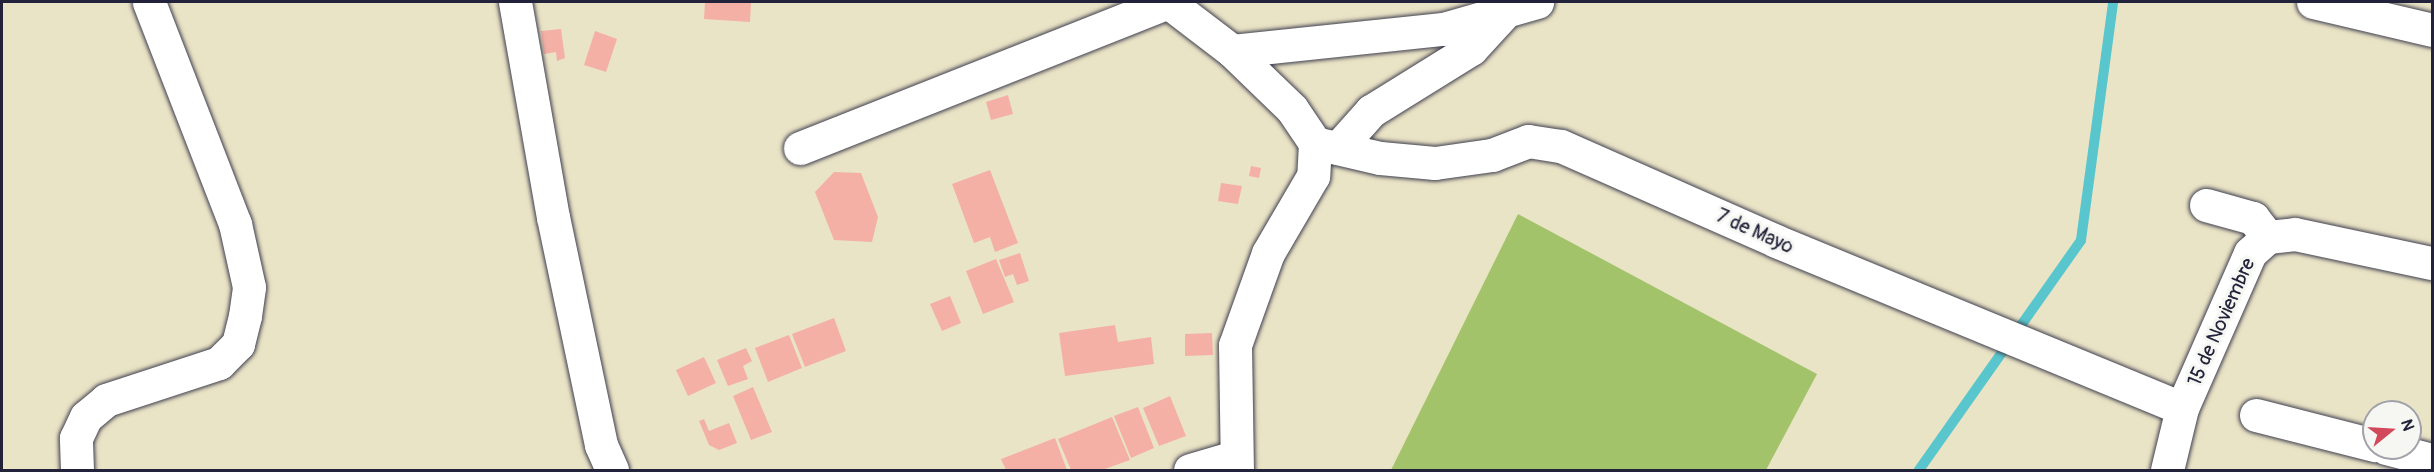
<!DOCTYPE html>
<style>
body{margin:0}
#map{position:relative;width:2434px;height:472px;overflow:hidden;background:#eae4c6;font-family:Pangolin,sans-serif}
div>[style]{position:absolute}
.green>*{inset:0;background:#a3c36b}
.stream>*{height:10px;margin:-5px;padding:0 5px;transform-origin:5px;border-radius:5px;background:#58c6cc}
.building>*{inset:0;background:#f4b0a5}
.roads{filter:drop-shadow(0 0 2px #403f50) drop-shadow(0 0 2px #403f50)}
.minor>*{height:33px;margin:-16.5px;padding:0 16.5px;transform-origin:16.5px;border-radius:16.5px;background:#fff}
span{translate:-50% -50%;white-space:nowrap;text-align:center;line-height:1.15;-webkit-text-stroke:6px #f6f6f2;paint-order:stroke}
.street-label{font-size:20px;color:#22223b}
.frame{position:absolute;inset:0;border:3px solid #22223b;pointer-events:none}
.north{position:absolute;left:2362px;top:400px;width:60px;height:60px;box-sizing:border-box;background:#f6f6f2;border:2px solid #a1a1a9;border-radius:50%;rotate:72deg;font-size:16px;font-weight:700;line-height:24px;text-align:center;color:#22223b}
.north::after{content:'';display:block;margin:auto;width:21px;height:27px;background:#d1495b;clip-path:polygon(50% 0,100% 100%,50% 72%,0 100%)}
</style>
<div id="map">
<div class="green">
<i style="clip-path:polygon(1518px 214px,1817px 374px,1766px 470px,1391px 470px)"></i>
</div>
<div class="stream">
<i style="left:1919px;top:470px;width:281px;rotate:-54.8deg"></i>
<i style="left:2081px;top:240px;width:240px;rotate:-82.3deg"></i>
</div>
<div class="building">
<i style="clip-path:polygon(705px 2px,751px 2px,750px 22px,704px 19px)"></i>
<i style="clip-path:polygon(561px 29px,565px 58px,557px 61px,556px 52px,544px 54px,541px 31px)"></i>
<i style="clip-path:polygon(595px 31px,617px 39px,606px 72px,584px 65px)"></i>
<i style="clip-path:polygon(1008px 95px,1013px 114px,991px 120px,986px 102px)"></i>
<i style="clip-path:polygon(1251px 166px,1261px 168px,1259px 178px,1249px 176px)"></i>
<i style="clip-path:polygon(990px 170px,1018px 243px,995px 252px,990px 237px,974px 243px,952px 184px)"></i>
<i style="clip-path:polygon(834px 172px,861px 173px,878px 217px,872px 242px,834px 240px,815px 192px)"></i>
<i style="clip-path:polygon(1221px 183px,1242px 186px,1238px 204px,1218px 201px)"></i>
<i style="clip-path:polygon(1020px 253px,1029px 281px,1017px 285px,1013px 274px,1005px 277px,999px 260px)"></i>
<i style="clip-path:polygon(996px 259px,1014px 302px,983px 314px,966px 271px)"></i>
<i style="clip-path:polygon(950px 296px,961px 323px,942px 331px,930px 304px)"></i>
<i style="clip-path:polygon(834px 318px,846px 351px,805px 367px,792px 334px)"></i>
<i style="clip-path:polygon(1115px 325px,1118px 342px,1151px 337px,1154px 364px,1065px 376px,1059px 333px)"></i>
<i style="clip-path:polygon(1212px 333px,1213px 355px,1185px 356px,1185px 334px)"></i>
<i style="clip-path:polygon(789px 335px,802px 368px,768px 382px,755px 348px)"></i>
<i style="clip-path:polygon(746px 348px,752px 361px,743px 366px,748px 379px,728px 386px,717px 360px)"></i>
<i style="clip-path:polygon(704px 357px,716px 383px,688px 396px,676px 370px)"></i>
<i style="clip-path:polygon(753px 387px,772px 432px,751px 440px,733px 396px)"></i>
<i style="clip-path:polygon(1170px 396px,1186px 436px,1159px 446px,1143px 408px)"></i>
<i style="clip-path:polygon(1138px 407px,1154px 448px,1131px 458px,1114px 416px)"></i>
<i style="clip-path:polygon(1112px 417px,1130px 460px,1102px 470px,1071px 470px,1058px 439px)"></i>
<i style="clip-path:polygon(704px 419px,709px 431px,729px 423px,737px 443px,719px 450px,709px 445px,699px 421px)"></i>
<i style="clip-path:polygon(1055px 438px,1067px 470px,1006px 470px,1001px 459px)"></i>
</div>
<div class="roads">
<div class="minor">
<i style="left:515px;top:2px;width:218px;rotate:80deg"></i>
<i style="left:553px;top:217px;width:233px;rotate:78.1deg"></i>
<i style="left:601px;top:445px;width:27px;rotate:66deg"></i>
<i style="left:1168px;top:2px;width:81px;rotate:37.4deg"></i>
<i style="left:1232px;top:51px;width:83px;rotate:44deg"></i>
<i style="left:1292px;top:109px;width:41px;rotate:55.9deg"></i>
<i style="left:1315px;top:143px;width:33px;rotate:93deg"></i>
<i style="left:1313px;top:176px;width:89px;rotate:120.3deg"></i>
<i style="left:1268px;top:253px;width:98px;rotate:109.7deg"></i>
<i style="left:1235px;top:345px;width:125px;rotate:89.1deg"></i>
<i style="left:2313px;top:2px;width:122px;rotate:13.2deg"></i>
<i style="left:1232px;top:51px;width:212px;rotate:-6deg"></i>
<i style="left:1443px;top:29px;width:98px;rotate:-16deg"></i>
<i style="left:1315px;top:143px;width:67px;rotate:13deg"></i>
<i style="left:1380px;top:158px;width:55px;rotate:5.2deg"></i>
<i style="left:1435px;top:163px;width:58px;rotate:-8deg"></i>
<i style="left:1492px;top:155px;width:39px;rotate:-21deg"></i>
<i style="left:1528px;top:141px;width:33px;rotate:9deg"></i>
<i style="left:1561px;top:146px;width:235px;rotate:23.8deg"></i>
<i style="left:1776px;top:241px;width:439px;rotate:22.4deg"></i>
<i style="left:800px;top:148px;width:397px;rotate:-21.6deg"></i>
<i style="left:1338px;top:148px;width:50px;rotate:-48.3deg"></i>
<i style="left:1371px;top:111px;width:118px;rotate:-31.8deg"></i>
<i style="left:1471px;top:49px;width:52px;rotate:-47.4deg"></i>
<i style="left:2206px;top:205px;width:49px;rotate:15.5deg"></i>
<i style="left:2253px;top:218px;width:24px;rotate:52deg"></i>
<i style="left:2256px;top:415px;width:122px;rotate:14.3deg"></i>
<i style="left:2386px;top:448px;width:48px;rotate:14.6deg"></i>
<i style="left:77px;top:470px;width:32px;rotate:-92deg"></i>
<i style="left:76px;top:438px;width:23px;rotate:-65deg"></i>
<i style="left:86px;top:417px;width:26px;rotate:-40deg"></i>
<i style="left:106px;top:400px;width:119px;rotate:-18.1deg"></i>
<i style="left:219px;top:363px;width:27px;rotate:-45deg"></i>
<i style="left:238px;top:344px;width:29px;rotate:-76deg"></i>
<i style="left:245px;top:316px;width:29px;rotate:-82deg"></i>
<i style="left:249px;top:287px;width:65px;rotate:-102.5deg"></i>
<i style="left:235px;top:224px;width:238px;rotate:-111.2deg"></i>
<i style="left:1190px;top:470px;width:47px;rotate:-16.1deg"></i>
<i style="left:2167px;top:470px;width:64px;rotate:-76.4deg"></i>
<i style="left:2182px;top:408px;width:169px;rotate:-66.3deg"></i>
<i style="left:2250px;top:253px;width:24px;rotate:-42deg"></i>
<i style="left:2268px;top:237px;width:27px;rotate:-6deg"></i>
<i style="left:2295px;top:234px;width:140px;rotate:12deg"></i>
</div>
</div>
<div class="street-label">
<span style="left:1755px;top:231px;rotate:24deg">7 de Mayo</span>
<span style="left:2221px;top:322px;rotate:-66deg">15 de Noviembre</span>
</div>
<div class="frame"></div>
<div class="north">N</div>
</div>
